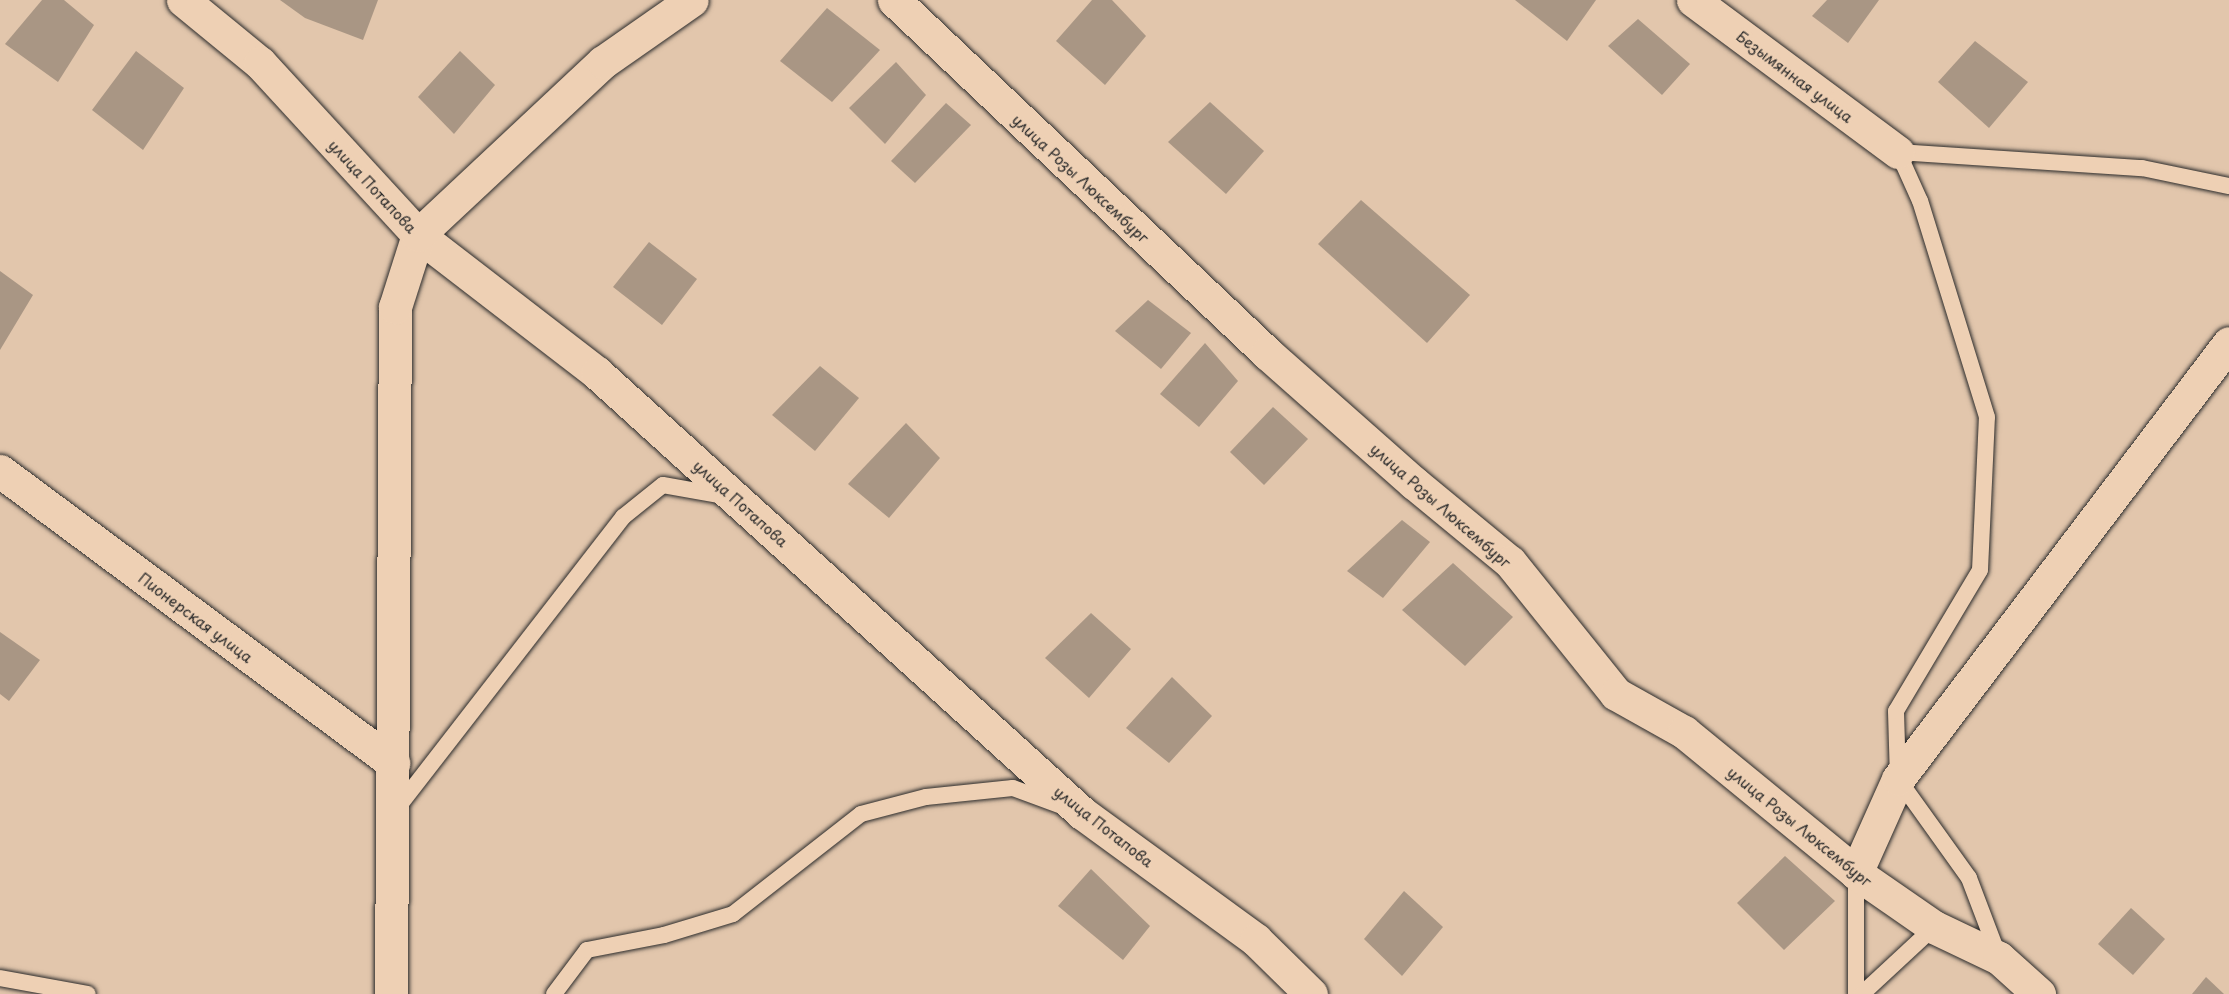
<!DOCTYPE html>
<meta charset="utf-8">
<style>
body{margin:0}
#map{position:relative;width:2229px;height:994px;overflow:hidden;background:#e2c6ac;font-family:"Playpen Sans",sans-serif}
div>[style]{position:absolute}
.building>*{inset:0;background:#a99684}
.roads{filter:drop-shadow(0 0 2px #2b2b2b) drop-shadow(0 0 2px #2b2b2b)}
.service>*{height:16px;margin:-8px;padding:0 8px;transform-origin:8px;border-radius:8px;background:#eed0b4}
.minor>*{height:33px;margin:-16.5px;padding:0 16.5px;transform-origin:16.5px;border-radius:16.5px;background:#eed0b4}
span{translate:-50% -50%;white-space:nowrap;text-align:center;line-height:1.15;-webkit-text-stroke:6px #eed0b4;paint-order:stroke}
.street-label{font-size:15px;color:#2b2b2b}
</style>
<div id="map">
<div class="building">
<i style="clip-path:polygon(42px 0,64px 0,94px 25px,58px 82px,5px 44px)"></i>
<i style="clip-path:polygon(280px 0,378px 0,363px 40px,305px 18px)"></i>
<i style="clip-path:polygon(1092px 0,1112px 0,1146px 36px,1105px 85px,1056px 41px)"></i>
<i style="clip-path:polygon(1515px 0,1596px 0,1567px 41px)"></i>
<i style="clip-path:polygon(1827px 0,1879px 0,1848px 43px,1812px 16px)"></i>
<i style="clip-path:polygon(827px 8px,880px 50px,832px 102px,780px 61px)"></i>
<i style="clip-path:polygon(1638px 19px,1690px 64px,1662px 95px,1608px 46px)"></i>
<i style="clip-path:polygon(1975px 41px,2028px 82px,1989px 128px,1938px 82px)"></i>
<i style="clip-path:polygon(136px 51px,184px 88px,143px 150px,92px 110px)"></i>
<i style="clip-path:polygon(460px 51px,495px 85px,454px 134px,418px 97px)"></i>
<i style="clip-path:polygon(896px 62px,926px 95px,885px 144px,849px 108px)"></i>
<i style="clip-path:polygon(1210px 102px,1264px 151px,1226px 194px,1168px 142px)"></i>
<i style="clip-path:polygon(946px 103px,971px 125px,915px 183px,891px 161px)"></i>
<i style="clip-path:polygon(1361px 200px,1470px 295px,1427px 343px,1318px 244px)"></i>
<i style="clip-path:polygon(649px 242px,697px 279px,662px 325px,613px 287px)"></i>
<i style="clip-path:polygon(0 271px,33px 295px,0 350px)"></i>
<i style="clip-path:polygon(1148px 300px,1191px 333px,1161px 369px,1115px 331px)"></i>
<i style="clip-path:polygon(1205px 343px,1238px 381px,1199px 427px,1160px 394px)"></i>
<i style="clip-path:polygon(820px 366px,859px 398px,815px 451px,772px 415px)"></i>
<i style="clip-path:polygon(1273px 407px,1308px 439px,1264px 485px,1230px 452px)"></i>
<i style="clip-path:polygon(906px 423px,940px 458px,889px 518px,848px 484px)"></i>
<i style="clip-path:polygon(1402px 520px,1430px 542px,1383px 598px,1347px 571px)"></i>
<i style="clip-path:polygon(1453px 563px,1513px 617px,1465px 666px,1402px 610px)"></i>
<i style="clip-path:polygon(1091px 613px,1131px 649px,1089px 698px,1045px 658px)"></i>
<i style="clip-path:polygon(0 632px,40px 660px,9px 701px,0 694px)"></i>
<i style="clip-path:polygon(1172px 677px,1212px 716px,1169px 763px,1126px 728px)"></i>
<i style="clip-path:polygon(1785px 856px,1835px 901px,1784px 950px,1737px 903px)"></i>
<i style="clip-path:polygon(1091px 869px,1150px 926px,1123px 960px,1058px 906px)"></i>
<i style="clip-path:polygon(1404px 891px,1443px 927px,1402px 976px,1364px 939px)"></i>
<i style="clip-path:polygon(2131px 908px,2165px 939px,2133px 975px,2098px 944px)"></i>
<i style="clip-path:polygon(2206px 977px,2224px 994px,2192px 994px)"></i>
</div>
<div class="roads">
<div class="service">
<i style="left:395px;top:811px;width:372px;rotate:-52.2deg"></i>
<i style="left:623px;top:517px;width:51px;rotate:-38.7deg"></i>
<i style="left:663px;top:485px;width:63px;rotate:10.1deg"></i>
<i style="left:1856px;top:873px;width:121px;rotate:90deg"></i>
<i style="left:1999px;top:957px;width:85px;rotate:-110.8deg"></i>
<i style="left:1969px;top:878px;width:122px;rotate:-125.6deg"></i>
<i style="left:1898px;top:779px;width:68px;rotate:-91.7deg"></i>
<i style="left:1896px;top:711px;width:164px;rotate:-59.2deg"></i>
<i style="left:1980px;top:570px;width:153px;rotate:-87.4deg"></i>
<i style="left:1987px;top:417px;width:226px;rotate:-107.2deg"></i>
<i style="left:1920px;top:201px;width:54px;rotate:-114.2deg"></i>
<i style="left:1898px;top:152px;width:245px;rotate:3.8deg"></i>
<i style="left:2142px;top:168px;width:89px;rotate:11.7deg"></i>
<i style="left:0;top:978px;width:89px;rotate:10.3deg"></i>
<i style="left:554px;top:994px;width:55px;rotate:-53.1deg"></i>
<i style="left:587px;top:950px;width:78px;rotate:-11deg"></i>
<i style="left:664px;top:935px;width:72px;rotate:-16.9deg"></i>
<i style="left:733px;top:914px;width:162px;rotate:-38deg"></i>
<i style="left:861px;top:814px;width:67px;rotate:-14.7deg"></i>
<i style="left:926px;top:797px;width:87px;rotate:-5.9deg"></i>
<i style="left:1013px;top:788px;width:52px;rotate:20.2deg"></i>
<i style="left:1862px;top:994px;width:98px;rotate:-42.9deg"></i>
</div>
<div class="minor">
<i style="left:183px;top:0;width:99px;rotate:39.3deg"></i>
<i style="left:260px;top:63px;width:234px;rotate:47.4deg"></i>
<i style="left:418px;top:235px;width:226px;rotate:37.6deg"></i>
<i style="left:597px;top:373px;width:655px;rotate:42.21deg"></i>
<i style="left:1082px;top:813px;width:215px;rotate:36.1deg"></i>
<i style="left:1256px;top:940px;width:77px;rotate:44.5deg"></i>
<i style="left:894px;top:0;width:514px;rotate:43.42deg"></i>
<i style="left:1267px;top:353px;width:196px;rotate:41.5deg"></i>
<i style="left:1414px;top:483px;width:124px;rotate:39.5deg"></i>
<i style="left:1510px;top:562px;width:169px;rotate:51.2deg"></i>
<i style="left:1616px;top:694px;width:78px;rotate:29.2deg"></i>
<i style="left:1684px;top:732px;width:222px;rotate:39.3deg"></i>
<i style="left:1856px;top:873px;width:95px;rotate:34.7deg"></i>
<i style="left:1934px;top:927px;width:72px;rotate:25.5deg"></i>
<i style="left:1999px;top:958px;width:54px;rotate:42deg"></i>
<i style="left:1693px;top:0;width:255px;rotate:36.6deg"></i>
<i style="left:0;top:471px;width:490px;rotate:36.6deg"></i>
<i style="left:1856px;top:873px;width:103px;rotate:-65.9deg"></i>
<i style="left:1898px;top:779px;width:547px;rotate:-52.8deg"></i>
<i style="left:391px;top:994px;width:687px;rotate:-89.67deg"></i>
<i style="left:395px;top:307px;width:76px;rotate:-72.3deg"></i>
<i style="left:418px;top:235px;width:253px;rotate:-43.1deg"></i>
<i style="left:603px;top:62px;width:108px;rotate:-34.9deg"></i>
</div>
</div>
<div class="street-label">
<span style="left:1795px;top:76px;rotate:37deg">Безымянная улица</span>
<span style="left:1081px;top:178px;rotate:43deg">улица Розы Люксембург</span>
<span style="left:373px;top:186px;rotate:47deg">улица Потапова</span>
<span style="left:741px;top:503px;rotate:42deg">улица Потапова</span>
<span style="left:1441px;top:505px;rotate:41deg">улица Розы Люксембург</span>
<span style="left:196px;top:617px;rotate:37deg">Пионерская улица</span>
<span style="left:1104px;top:826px;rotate:38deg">улица Потапова</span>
<span style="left:1800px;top:826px;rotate:39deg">улица Розы Люксембург</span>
</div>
</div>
